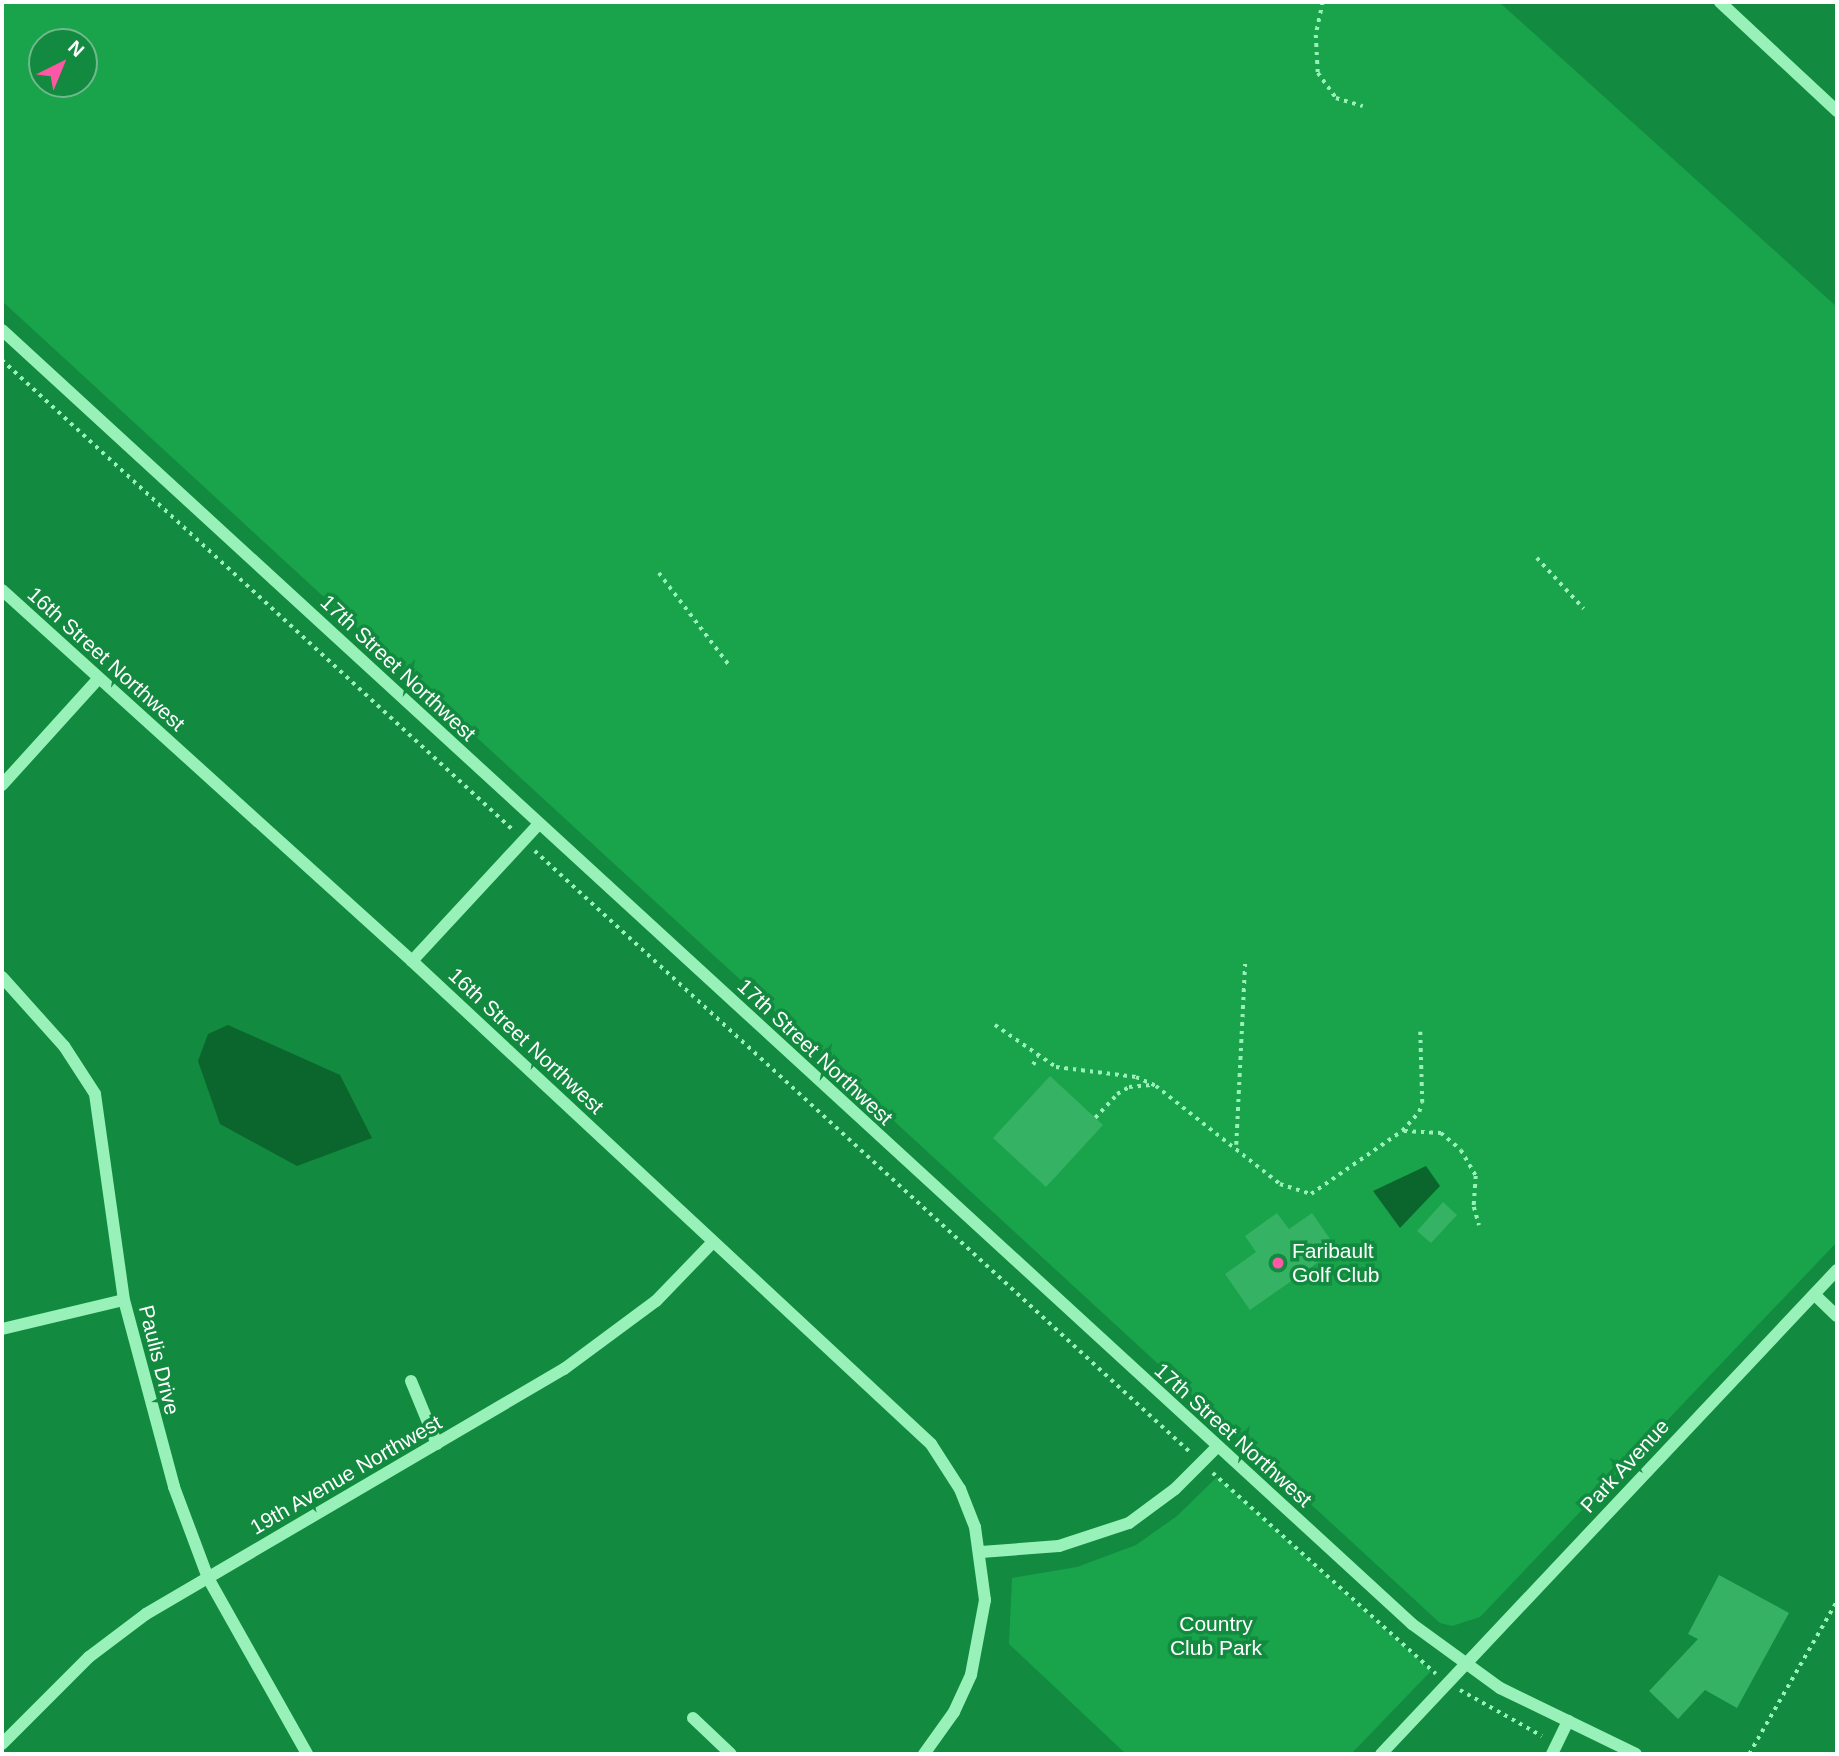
<!DOCTYPE html>
<style>
body{margin:0}
#map{position:relative;width:1839px;height:1756px;overflow:hidden;background:#128a3f;font-family:Arial,sans-serif}
div>[style]{position:absolute}
.green>*{inset:0;background:#19a44c}
.water>*{inset:0;background:#0b662e}
.building>*{inset:0;background:#35b263}
.path>*{height:3.5px;margin-top:-1.75px;transform-origin:0;background:repeating-linear-gradient(90deg,#97f1b8 0 3.5px,transparent 0 8.5px)}
.minor>*{height:12px;margin:-6px;padding:0 6px;transform-origin:6px;border-radius:6px;background:#97f1b8}
.dots>*{width:19px;height:19px;translate:-50% -50%;box-sizing:border-box;border:4px solid #128a3f;border-radius:50%}
span{translate:-50% -50%;white-space:nowrap;text-align:center;line-height:1.15;-webkit-text-stroke:7px #128a3f;paint-order:stroke}
.street-label{font-size:21px;color:#fff}
.poi-label{font-size:21px;color:#fff}
.left{translate:0 -50%;text-align:left}
.park-label{font-size:21px;color:#fff}
.frame{position:absolute;inset:0;border:4px solid #fff;pointer-events:none}
.north{position:absolute;left:28px;top:28px;width:70px;height:70px;box-sizing:border-box;background:#128a3f;border:2px solid #71b98c;border-radius:50%;rotate:43deg;font-size:19px;font-weight:700;line-height:28px;text-align:center;color:#fff}
.north::after{content:'';display:block;margin:auto;width:24px;height:32px;background:#ff57a7;clip-path:polygon(50% 0,100% 100%,50% 72%,0 100%)}
</style>
<div id="map">
<div class="green">
<i style="clip-path:polygon(evenodd,2px 2px,1499px 2px,1837px 307px,1837px 1242px,1480px 1617px,1452px 1626px,1440px 1623px,2px 301px,2px 2px,42px 42px,84px 42px,84px 84px,42px 84px,42px 42px)"></i>
<i style="clip-path:polygon(1217px 1477px,1431px 1671px,1351px 1754px,1126px 1754px,1009px 1644px,1012px 1578px,1077px 1567px,1136px 1545px,1177px 1516px)"></i>
</div>
<div class="water">
<i style="clip-path:polygon(228px 1025px,340px 1075px,372px 1138px,297px 1166px,220px 1124px,198px 1061px,208px 1034px)"></i>
<i style="clip-path:polygon(1426px 1166px,1440px 1186px,1400px 1228px,1373px 1191px)"></i>
</div>
<div class="building">
<i style="clip-path:polygon(1050px 1076px,1103px 1125px,1046px 1187px,993px 1138px)"></i>
<i style="clip-path:polygon(1443px 1202px,1457px 1215px,1431px 1243px,1417px 1231px)"></i>
<i style="clip-path:polygon(1277px 1213px,1289px 1229px,1312px 1213px,1337px 1249px,1250px 1310px,1225px 1274px,1256px 1252px,1245px 1236px)"></i>
<i style="clip-path:polygon(1719px 1575px,1789px 1613px,1737px 1708px,1705px 1690px,1678px 1719px,1649px 1691px,1698px 1639px,1688px 1634px)"></i>
</div>
<div class="path">
<i style="left:1323px;top:2px;width:34px;rotate:102deg"></i>
<i style="left:1316px;top:35px;width:38px;rotate:87deg"></i>
<i style="left:1318px;top:73px;width:31px;rotate:54deg"></i>
<i style="left:1336px;top:98px;width:28px;rotate:17deg"></i>
<i style="left:2px;top:360px;width:693px;rotate:42.6deg"></i>
<i style="left:1537px;top:558px;width:69px;rotate:47.3deg"></i>
<i style="left:659px;top:573px;width:116px;rotate:52.7deg"></i>
<i style="left:535px;top:851px;width:889px;rotate:42.54deg"></i>
<i style="left:995px;top:1025px;width:74px;rotate:34.5deg"></i>
<i style="left:1056px;top:1067px;width:81px;rotate:7.1deg"></i>
<i style="left:1136px;top:1077px;width:22px;rotate:24deg"></i>
<i style="left:1156px;top:1086px;width:158px;rotate:38.3deg"></i>
<i style="left:1280px;top:1184px;width:33px;rotate:18deg"></i>
<i style="left:1311px;top:1194px;width:111px;rotate:-34.7deg"></i>
<i style="left:1402px;top:1131px;width:25px;rotate:-48deg"></i>
<i style="left:1419px;top:1112px;width:9px;rotate:-72deg"></i>
<i style="left:1422px;top:1103px;width:71px;rotate:-91.6deg"></i>
<i style="left:1033px;top:1065px;width:9px;rotate:-63deg"></i>
<i style="left:1095px;top:1118px;width:33px;rotate:-47deg"></i>
<i style="left:1117px;top:1094px;width:14px;rotate:-30deg"></i>
<i style="left:1129px;top:1087px;width:22px;rotate:-5deg"></i>
<i style="left:1404px;top:1131px;width:37px;rotate:3deg"></i>
<i style="left:1441px;top:1133px;width:26px;rotate:40deg"></i>
<i style="left:1461px;top:1150px;width:30px;rotate:60deg"></i>
<i style="left:1476px;top:1176px;width:31px;rotate:94deg"></i>
<i style="left:1474px;top:1207px;width:19px;rotate:74deg"></i>
<i style="left:1236px;top:1145px;width:181px;rotate:-87.2deg"></i>
<i style="left:1213px;top:1473px;width:300px;rotate:42deg"></i>
<i style="left:1460px;top:1690px;width:94px;rotate:29.3deg"></i>
<i style="left:1749px;top:1754px;width:177px;rotate:-60.1deg"></i>
</div>
<div class="minor">
<i style="left:1720px;top:2px;width:160px;rotate:43deg"></i>
<i style="left:2px;top:330px;width:1914px;rotate:42.54deg"></i>
<i style="left:1412px;top:1624px;width:109px;rotate:36deg"></i>
<i style="left:1500px;top:1688px;width:151px;rotate:25.9deg"></i>
<i style="left:2px;top:590px;width:553px;rotate:42.14deg"></i>
<i style="left:412px;top:961px;width:709px;rotate:42.94deg"></i>
<i style="left:931px;top:1444px;width:54px;rotate:57.2deg"></i>
<i style="left:960px;top:1489px;width:41px;rotate:68.5deg"></i>
<i style="left:975px;top:1527px;width:74px;rotate:82.2deg"></i>
<i style="left:985px;top:1600px;width:76px;rotate:100.6deg"></i>
<i style="left:971px;top:1675px;width:41px;rotate:114.7deg"></i>
<i style="left:954px;top:1712px;width:52px;rotate:125.5deg"></i>
<i style="left:2px;top:785px;width:143px;rotate:-47.8deg"></i>
<i style="left:412px;top:961px;width:187px;rotate:-47.2deg"></i>
<i style="left:2px;top:977px;width:93px;rotate:48.1deg"></i>
<i style="left:64px;top:1046px;width:57px;rotate:57.1deg"></i>
<i style="left:95px;top:1094px;width:208px;rotate:82deg"></i>
<i style="left:124px;top:1300px;width:194px;rotate:75deg"></i>
<i style="left:174px;top:1487px;width:97px;rotate:69.5deg"></i>
<i style="left:208px;top:1578px;width:202px;rotate:60.6deg"></i>
<i style="left:1815px;top:1295px;width:30px;rotate:44deg"></i>
<i style="left:2px;top:1329px;width:125px;rotate:-13.4deg"></i>
<i style="left:411px;top:1381px;width:68px;rotate:67.6deg"></i>
<i style="left:981px;top:1552px;width:78px;rotate:-4.4deg"></i>
<i style="left:1059px;top:1546px;width:74px;rotate:-18.2deg"></i>
<i style="left:1129px;top:1523px;width:57px;rotate:-36.5deg"></i>
<i style="left:1175px;top:1489px;width:59px;rotate:-45deg"></i>
<i style="left:693px;top:1718px;width:52px;rotate:43.5deg"></i>
<i style="left:2px;top:1744px;width:123px;rotate:-45deg"></i>
<i style="left:89px;top:1657px;width:71px;rotate:-37deg"></i>
<i style="left:146px;top:1614px;width:485px;rotate:-30.4deg"></i>
<i style="left:564px;top:1369px;width:114px;rotate:-36.5deg"></i>
<i style="left:656px;top:1301px;width:81px;rotate:-46deg"></i>
<i style="left:1381px;top:1754px;width:665px;rotate:-46.71deg"></i>
<i style="left:1552px;top:1754px;width:37px;rotate:-64deg"></i>
</div>
<div class="dots">
<i style="left:1278px;top:1263px;background:#ff57a7"></i>
</div>
<div class="street-label">
<span style="left:106px;top:659px;rotate:42deg">16th Street Northwest</span>
<span style="left:398px;top:668px;rotate:43deg">17th Street Northwest</span>
<span style="left:526px;top:1041px;rotate:43deg">16th Street Northwest</span>
<span style="left:815px;top:1052px;rotate:43deg">17th Street Northwest</span>
<span style="left:159px;top:1360px;rotate:76deg">Paulis Drive</span>
<span style="left:1233px;top:1435px;rotate:42deg">17th Street Northwest</span>
<span style="left:1625px;top:1466px;rotate:-47deg">Park Avenue</span>
<span style="left:346px;top:1475px;rotate:-30deg">19th Avenue Northwest</span>
</div>
<div class="poi-label">
<span class="left" style="left:1292px;top:1263px">Faribault<br>Golf Club</span>
</div>
<div class="park-label">
<span style="left:1216px;top:1636px">Country<br>Club Park</span>
</div>
<div class="frame"></div>
<div class="north">N</div>
</div>
